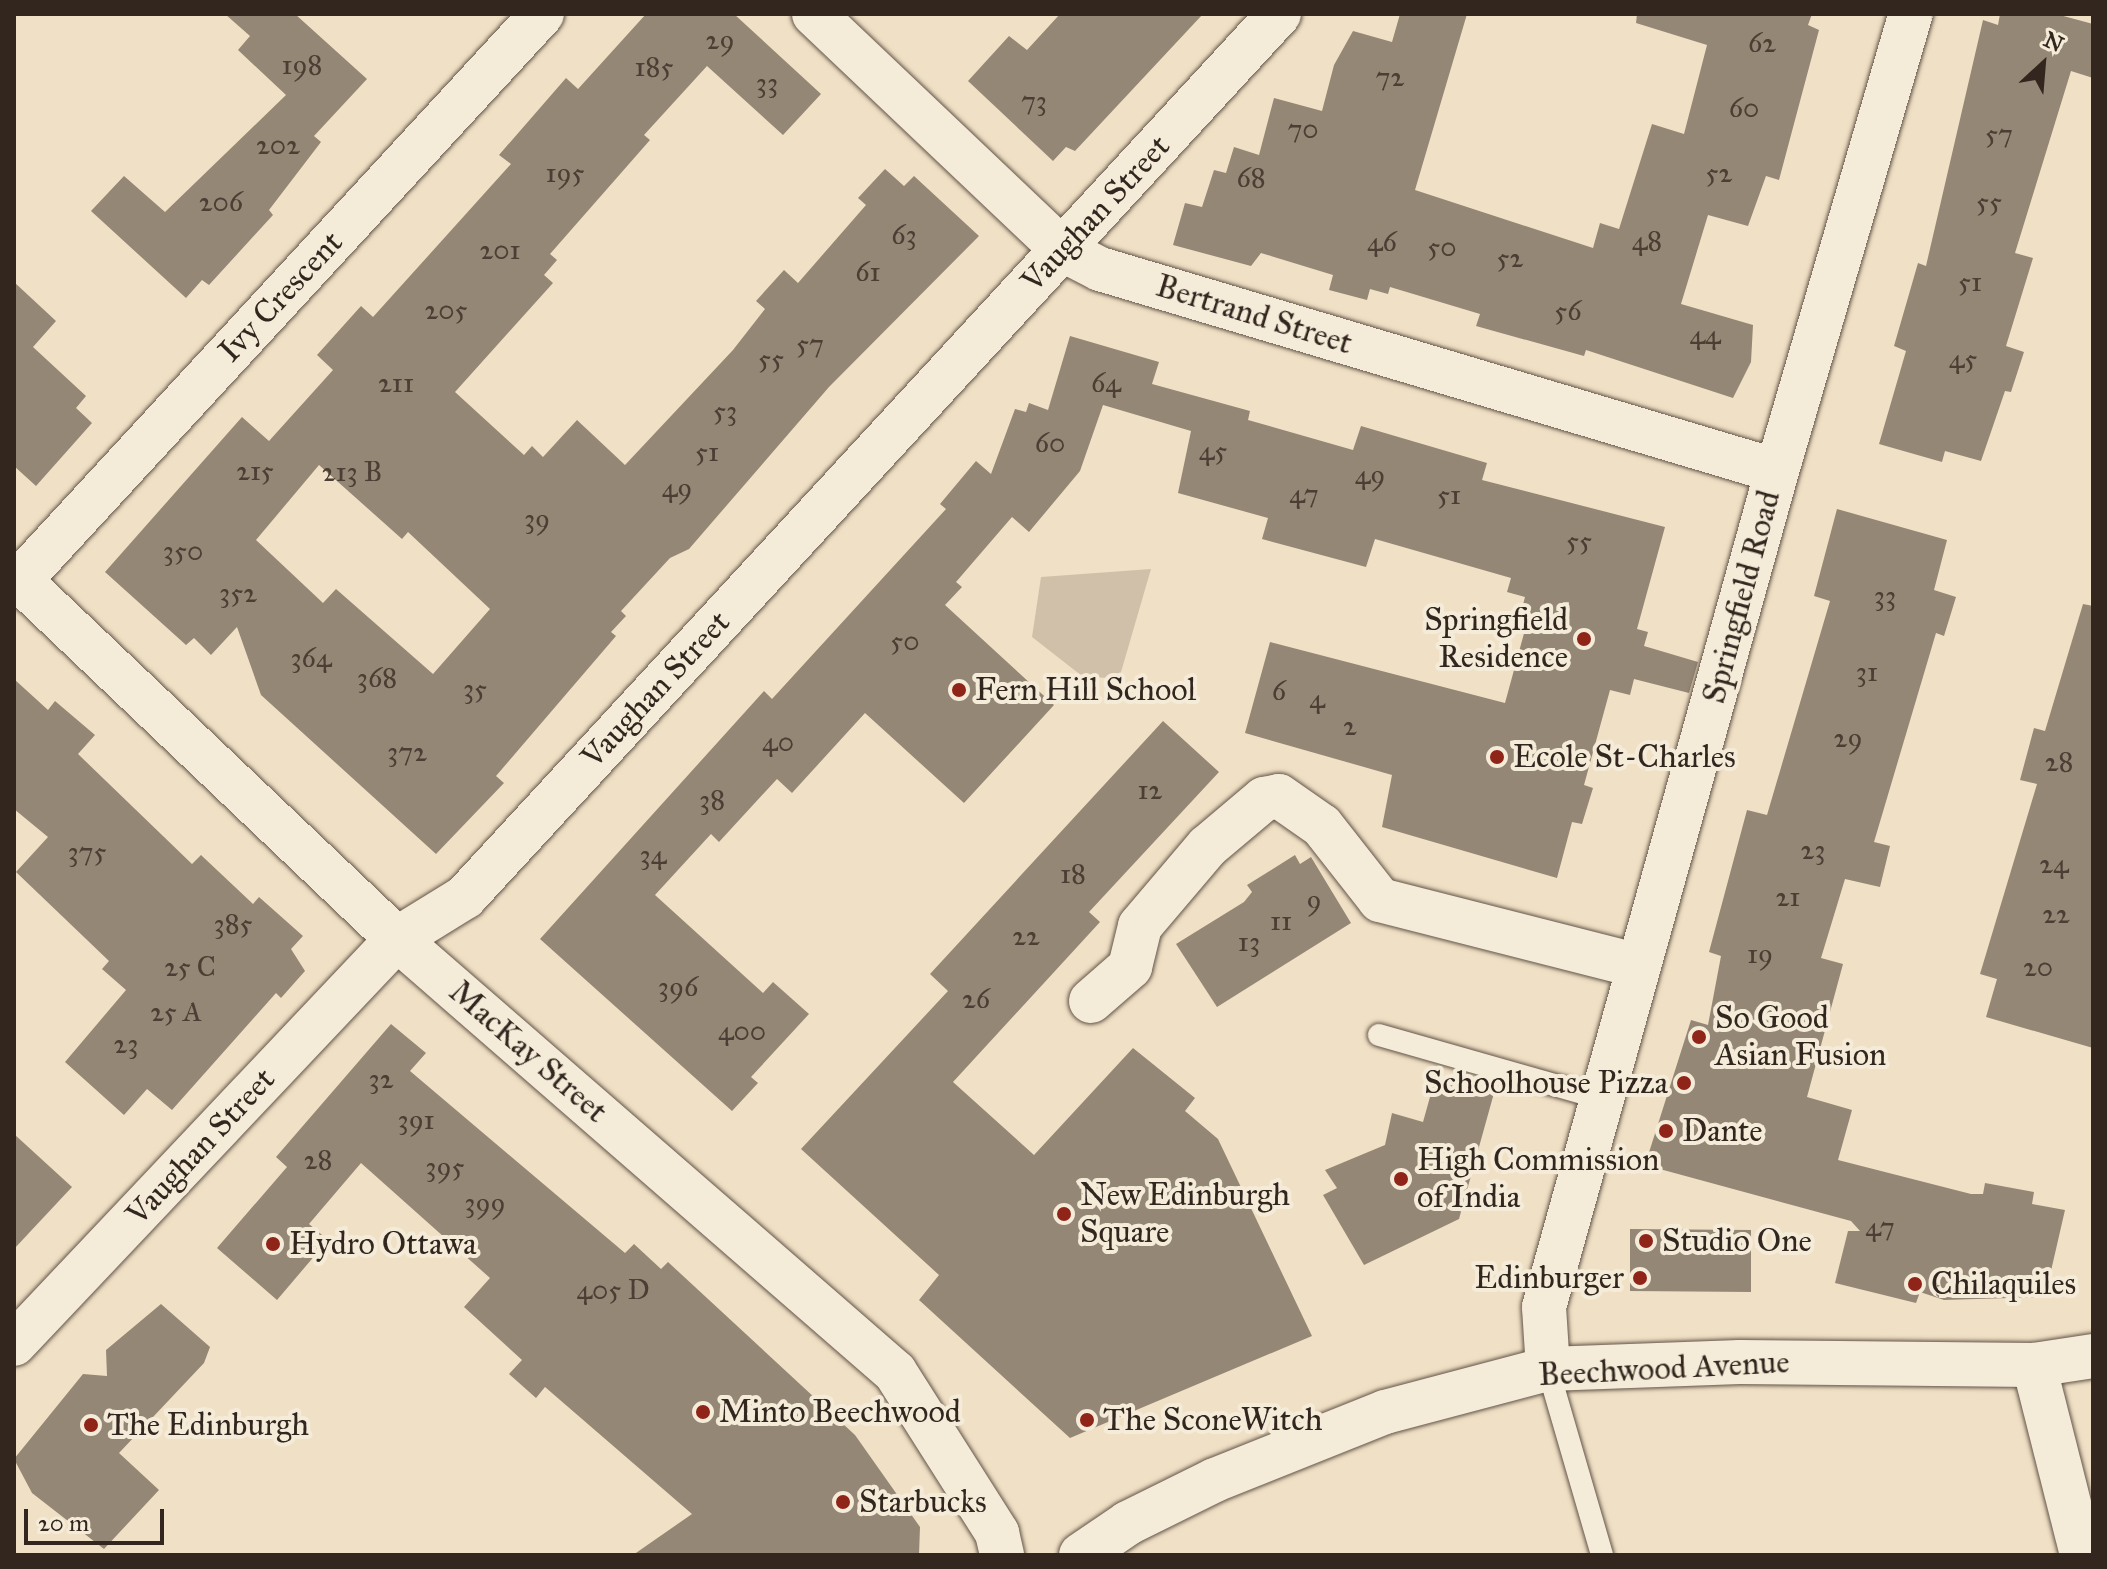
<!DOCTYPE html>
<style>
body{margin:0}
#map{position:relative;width:2107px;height:1569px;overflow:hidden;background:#f0e0c5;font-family:"IM FELL Great Primer",serif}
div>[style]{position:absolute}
.green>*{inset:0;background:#d0c0a9}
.building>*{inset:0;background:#958775}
.roads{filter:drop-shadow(0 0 2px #625448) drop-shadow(0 0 2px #625448)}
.service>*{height:22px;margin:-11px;padding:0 11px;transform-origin:11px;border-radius:11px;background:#f5ebd9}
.minor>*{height:44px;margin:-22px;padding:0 22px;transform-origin:22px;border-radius:22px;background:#f5ebd9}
.tertiary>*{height:44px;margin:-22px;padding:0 22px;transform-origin:22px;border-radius:22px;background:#f5ebd9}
.secondary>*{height:44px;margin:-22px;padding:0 22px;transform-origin:22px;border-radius:22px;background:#f5ebd9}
.dots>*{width:22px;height:22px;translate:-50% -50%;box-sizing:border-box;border:4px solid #f5ebd9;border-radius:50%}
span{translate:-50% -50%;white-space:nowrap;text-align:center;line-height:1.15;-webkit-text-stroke:8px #f5ebd9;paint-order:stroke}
.number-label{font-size:28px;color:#4b3e34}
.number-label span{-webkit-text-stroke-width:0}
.street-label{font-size:32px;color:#32261e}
.poi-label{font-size:32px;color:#32261e}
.right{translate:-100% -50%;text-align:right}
.left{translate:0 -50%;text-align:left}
.frame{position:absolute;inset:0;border:16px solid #32261e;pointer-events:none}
.north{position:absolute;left:2003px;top:24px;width:80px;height:80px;-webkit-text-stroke:6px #f5ebd9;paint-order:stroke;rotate:26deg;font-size:22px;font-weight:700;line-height:32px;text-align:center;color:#32261e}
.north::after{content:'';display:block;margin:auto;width:28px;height:36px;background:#32261e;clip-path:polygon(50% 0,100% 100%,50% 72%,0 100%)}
.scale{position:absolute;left:24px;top:1509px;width:140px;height:36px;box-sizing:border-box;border:4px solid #32261e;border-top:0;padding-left:10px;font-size:24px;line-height:28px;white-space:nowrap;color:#32261e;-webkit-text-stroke:6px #f5ebd9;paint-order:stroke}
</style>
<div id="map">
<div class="green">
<i style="clip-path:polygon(1151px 569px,1119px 679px,1082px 676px,1032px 637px,1041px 577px)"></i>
</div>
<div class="building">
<i style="clip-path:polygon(225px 14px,295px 14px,367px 79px,314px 136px,321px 142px,269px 210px,273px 215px,209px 285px,202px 280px,186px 298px,91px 211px,124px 176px,165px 212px,286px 95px,238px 50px,250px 36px)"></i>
<i style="clip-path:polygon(evenodd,646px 14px,734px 14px,821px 94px,783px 135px,707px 66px,644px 135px,650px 140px,550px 254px,557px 260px,544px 275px,553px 283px,455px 392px,524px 455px,532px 446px,543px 457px,577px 420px,625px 465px,733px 350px,765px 309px,756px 301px,784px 270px,798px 283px,866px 205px,858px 198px,885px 169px,904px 186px,914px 176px,979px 236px,829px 387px,689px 549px,670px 558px,621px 611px,626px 616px,611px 632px,616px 636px,496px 776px,504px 783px,436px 854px,261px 695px,237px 627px,211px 655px,194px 638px,186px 645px,105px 572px,242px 417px,269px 441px,333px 370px,317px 355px,361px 306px,373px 317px,511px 164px,499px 155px,566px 78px,578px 89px,646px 14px,319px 465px,402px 539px,408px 532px,490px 609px,433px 674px,336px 589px,323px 603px,256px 540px,319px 465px)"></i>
<i style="clip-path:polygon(1060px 14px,1203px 14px,1075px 151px,1066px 147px,1053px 161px,968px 81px,1009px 36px,1027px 50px)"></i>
<i style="clip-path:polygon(1400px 14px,1467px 14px,1415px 190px,1593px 248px,1600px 223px,1619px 229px,1652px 124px,1684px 134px,1707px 45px,1636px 23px,1637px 14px,1812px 14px,1808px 25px,1819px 30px,1779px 180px,1766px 176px,1748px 226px,1708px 215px,1681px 304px,1753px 325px,1751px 362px,1733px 398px,1586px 350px,1584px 356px,1476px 326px,1480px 314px,1390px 287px,1388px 294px,1370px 289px,1367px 300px,1329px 290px,1333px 275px,1261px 253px,1251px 266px,1173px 245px,1185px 203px,1202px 207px,1214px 170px,1226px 173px,1234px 147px,1259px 155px,1274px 98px,1322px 111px,1334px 65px,1353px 31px,1392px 42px)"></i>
<i style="clip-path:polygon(2000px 14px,2056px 14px,2093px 24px,2093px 78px,2071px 71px,2015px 253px,2033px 258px,2006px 346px,2024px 352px,2011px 392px,2005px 391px,1981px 461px,1945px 451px,1942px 462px,1879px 444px,1906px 351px,1894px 346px,1918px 263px,1926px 266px,1983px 20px,1998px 25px)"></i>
<i style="clip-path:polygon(14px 282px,56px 321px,33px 347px,86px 396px,76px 408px,92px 423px,36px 486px,14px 466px)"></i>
<i style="clip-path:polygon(1070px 336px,1159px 362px,1152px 384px,1250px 411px,1248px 420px,1353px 450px,1361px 426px,1487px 463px,1482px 480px,1665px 527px,1637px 629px,1648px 632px,1644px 646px,1698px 662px,1689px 693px,1634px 679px,1630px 695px,1610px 690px,1584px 785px,1593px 788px,1582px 824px,1572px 822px,1557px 878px,1382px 827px,1392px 775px,1245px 733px,1270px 642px,1505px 703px,1529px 615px,1521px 612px,1525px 597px,1507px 592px,1511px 578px,1375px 539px,1366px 567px,1262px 539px,1268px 518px,1178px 493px,1191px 431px,1103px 405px,1080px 471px,1029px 532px,1012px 517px,956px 582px,962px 587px,945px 605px,1054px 705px,964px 803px,865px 713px,792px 793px,777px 779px,719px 842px,711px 834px,655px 895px,763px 993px,773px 982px,809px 1014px,751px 1077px,758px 1083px,732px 1111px,540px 939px,764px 691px,772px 699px,946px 509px,940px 504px,976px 461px,991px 474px,1015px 409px,1026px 412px,1029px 403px,1048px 410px)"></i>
<i style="clip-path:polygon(1837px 509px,1947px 540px,1934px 590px,1956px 597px,1944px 636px,1936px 633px,1874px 842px,1890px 846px,1880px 887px,1845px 879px,1821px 958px,1843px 964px,1807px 1097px,1852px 1110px,1838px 1160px,1971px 1194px,1983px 1194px,1985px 1183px,2034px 1192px,2032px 1204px,2065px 1210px,2045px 1297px,1944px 1300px,1920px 1292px,1916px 1303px,1835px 1283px,1848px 1231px,1860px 1231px,1851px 1221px,1645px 1165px,1691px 1020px,1708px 1025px,1721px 956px,1709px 952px,1747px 810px,1767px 815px,1830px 601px,1814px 596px)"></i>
<i style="clip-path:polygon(2083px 604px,2093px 606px,2093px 1048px,1986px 1017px,1997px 979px,1980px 974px,2037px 784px,2020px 780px,2034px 728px,2045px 731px)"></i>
<i style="clip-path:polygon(14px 679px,48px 710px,55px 701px,95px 735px,78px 754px,192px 864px,201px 855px,253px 904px,259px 897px,303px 936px,291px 949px,305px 971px,281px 998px,276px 993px,172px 1110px,147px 1089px,124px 1115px,65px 1062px,126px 990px,102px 969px,109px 961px,16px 872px,48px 837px,14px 809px)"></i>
<i style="clip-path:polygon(1163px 721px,1219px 772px,1089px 912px,1100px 922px,953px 1082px,1034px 1155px,1133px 1048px,1195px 1098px,1185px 1111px,1218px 1139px,1312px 1336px,1070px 1438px,919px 1300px,939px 1275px,801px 1149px,948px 991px,930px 974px)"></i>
<i style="clip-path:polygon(1295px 855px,1300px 864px,1311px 857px,1351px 923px,1217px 1007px,1176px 944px,1244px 902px,1252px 892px,1247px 885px)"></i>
<i style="clip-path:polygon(391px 1024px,426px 1053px,410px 1071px,625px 1253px,634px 1244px,661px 1269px,668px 1262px,855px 1435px,920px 1527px,919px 1555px,633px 1555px,692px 1514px,545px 1387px,536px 1398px,509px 1374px,522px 1360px,464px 1307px,490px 1278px,361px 1163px,309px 1224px,328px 1240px,277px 1300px,217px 1248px,287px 1167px,276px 1157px)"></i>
<i style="clip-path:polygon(1435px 1079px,1494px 1093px,1459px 1219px,1364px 1265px,1323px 1195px,1337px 1188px,1325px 1170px,1385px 1145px,1392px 1113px,1423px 1122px)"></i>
<i style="clip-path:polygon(14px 1134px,72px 1187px,14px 1249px)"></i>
<i style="clip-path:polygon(1630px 1229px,1751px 1230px,1751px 1292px,1630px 1291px)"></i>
<i style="clip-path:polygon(161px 1304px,210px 1347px,204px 1363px,119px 1453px,159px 1490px,104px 1549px,32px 1493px,14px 1459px,83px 1374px,107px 1376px,106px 1350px)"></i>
</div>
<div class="roads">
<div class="service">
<i style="left:1379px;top:1035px;width:233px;rotate:15.9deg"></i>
<i style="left:1548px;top:1369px;width:194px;rotate:73.8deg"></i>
</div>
<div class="minor">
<i style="left:814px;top:14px;width:343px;rotate:43.5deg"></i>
<i style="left:1063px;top:250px;width:42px;rotate:27.2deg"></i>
<i style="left:1100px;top:269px;width:706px;rotate:16.61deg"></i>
<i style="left:14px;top:575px;width:528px;rotate:43.54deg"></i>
<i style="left:397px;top:939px;width:660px;rotate:41.01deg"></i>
<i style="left:895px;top:1372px;width:191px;rotate:57.6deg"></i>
<i style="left:997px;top:1533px;width:23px;rotate:77deg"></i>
<i style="left:20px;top:580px;width:770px;rotate:-47.32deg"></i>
<i style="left:1091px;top:1001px;width:52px;rotate:-41.1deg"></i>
<i style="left:1130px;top:967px;width:42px;rotate:-76.3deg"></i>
<i style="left:1140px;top:926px;width:104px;rotate:-49.7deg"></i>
<i style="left:1207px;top:847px;width:75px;rotate:-40.1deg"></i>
<i style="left:1264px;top:799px;width:15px;rotate:-11deg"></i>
<i style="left:1279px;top:796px;width:52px;rotate:34.9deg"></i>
<i style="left:1322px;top:826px;width:94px;rotate:51.9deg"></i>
<i style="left:1380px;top:900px;width:267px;rotate:14.3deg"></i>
<i style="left:14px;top:1344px;width:557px;rotate:-46.6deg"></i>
<i style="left:397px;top:939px;width:80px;rotate:-31.7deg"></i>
<i style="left:465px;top:897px;width:1201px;rotate:-47.33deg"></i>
<i style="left:2034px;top:1365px;width:196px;rotate:75.8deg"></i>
</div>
<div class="tertiary">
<i style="left:1548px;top:1369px;width:62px;rotate:-93.7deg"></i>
<i style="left:1544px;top:1307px;width:868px;rotate:-74.43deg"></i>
<i style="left:1777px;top:471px;width:476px;rotate:-73.7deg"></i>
</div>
<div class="secondary">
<i style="left:1081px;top:1555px;width:57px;rotate:-34.2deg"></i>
<i style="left:1128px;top:1523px;width:97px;rotate:-26.3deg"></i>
<i style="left:1215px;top:1480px;width:183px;rotate:-21.8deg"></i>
<i style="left:1385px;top:1412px;width:169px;rotate:-14.8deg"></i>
<i style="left:1548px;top:1369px;width:192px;rotate:-2.1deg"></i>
<i style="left:1740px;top:1362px;width:294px;rotate:0.6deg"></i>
<i style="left:2034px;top:1365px;width:60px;rotate:-8.7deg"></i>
</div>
</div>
<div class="dots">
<i style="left:1584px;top:639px;background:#8f2418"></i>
<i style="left:959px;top:690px;background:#8f2418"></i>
<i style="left:1497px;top:757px;background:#8f2418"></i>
<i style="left:1699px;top:1037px;background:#8f2418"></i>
<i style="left:1684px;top:1083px;background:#8f2418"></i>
<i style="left:1666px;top:1131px;background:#8f2418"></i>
<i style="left:1401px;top:1179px;background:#8f2418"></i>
<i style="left:1064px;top:1214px;background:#8f2418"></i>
<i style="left:1646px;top:1241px;background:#8f2418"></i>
<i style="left:273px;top:1244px;background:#8f2418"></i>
<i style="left:1640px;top:1278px;background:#8f2418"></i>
<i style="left:1915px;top:1284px;background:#8f2418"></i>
<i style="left:703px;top:1412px;background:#8f2418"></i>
<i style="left:1087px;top:1420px;background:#8f2418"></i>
<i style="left:91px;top:1425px;background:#8f2418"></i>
<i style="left:843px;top:1502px;background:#8f2418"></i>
</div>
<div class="number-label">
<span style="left:720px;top:40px">29</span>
<span style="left:1762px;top:43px">62</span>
<span style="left:302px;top:65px">198</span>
<span style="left:654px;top:67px">185</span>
<span style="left:1390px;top:77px">72</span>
<span style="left:767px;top:83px">33</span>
<span style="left:1034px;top:101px">73</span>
<span style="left:1744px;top:108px">60</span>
<span style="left:1303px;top:129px">70</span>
<span style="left:1999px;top:134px">57</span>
<span style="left:278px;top:145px">202</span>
<span style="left:565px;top:173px">195</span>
<span style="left:1719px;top:173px">52</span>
<span style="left:1251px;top:178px">68</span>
<span style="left:221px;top:202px">206</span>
<span style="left:1989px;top:202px">55</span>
<span style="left:904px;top:235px">63</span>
<span style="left:1647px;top:241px">48</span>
<span style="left:1382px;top:242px">46</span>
<span style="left:1442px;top:247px">50</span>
<span style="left:500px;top:250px">201</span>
<span style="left:1510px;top:258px">52</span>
<span style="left:868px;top:272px">61</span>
<span style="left:1970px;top:282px">51</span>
<span style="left:446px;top:310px">205</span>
<span style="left:1568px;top:311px">56</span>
<span style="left:1705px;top:335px">44</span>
<span style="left:810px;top:344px">57</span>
<span style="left:771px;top:359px">55</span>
<span style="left:1963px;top:359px">45</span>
<span style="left:396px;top:383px">211</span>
<span style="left:1106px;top:383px">64</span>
<span style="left:725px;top:411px">53</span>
<span style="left:1050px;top:443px">60</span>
<span style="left:1213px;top:451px">45</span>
<span style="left:707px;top:452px">51</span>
<span style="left:255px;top:471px">215</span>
<span style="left:352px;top:472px">213 B</span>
<span style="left:1370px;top:475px">49</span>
<span style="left:677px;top:488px">49</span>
<span style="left:1304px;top:494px">47</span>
<span style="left:1449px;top:495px">51</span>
<span style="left:537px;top:519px">39</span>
<span style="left:1579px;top:541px">55</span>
<span style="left:183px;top:551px">350</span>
<span style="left:238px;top:593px">352</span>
<span style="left:1885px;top:596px">33</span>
<span style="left:905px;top:641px">50</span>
<span style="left:311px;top:658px">364</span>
<span style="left:1867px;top:672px">31</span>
<span style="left:377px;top:678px">368</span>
<span style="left:475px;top:689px">35</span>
<span style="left:1279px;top:691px">6</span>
<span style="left:1317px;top:699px">4</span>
<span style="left:1350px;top:726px">2</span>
<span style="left:1848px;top:738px">29</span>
<span style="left:778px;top:742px">40</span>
<span style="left:407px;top:752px">372</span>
<span style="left:2059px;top:762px">28</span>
<span style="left:1150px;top:790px">12</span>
<span style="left:712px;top:800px">38</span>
<span style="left:1813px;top:850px">23</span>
<span style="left:87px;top:852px">375</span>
<span style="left:653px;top:855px">34</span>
<span style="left:2054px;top:864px">24</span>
<span style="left:1073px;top:874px">18</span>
<span style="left:1788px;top:897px">21</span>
<span style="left:1314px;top:900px">9</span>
<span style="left:2056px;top:914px">22</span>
<span style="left:1281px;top:921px">11</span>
<span style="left:233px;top:924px">385</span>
<span style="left:1026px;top:936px">22</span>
<span style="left:1249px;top:942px">13</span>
<span style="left:1760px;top:954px">19</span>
<span style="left:190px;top:967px">25 C</span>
<span style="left:2038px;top:967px">20</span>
<span style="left:678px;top:987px">396</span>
<span style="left:976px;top:999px">26</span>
<span style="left:176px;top:1012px">25 A</span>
<span style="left:742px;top:1031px">400</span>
<span style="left:126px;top:1044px">23</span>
<span style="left:381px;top:1079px">32</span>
<span style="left:416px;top:1120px">391</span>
<span style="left:318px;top:1160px">28</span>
<span style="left:445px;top:1167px">395</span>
<span style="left:485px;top:1203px">399</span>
<span style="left:1880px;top:1227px">47</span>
<span style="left:613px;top:1290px">405 D</span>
</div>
<div class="street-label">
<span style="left:1096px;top:214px;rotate:-47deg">Vaughan Street</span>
<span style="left:281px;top:297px;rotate:-47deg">Ivy Crescent</span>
<span style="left:1254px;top:315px;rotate:17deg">Bertrand Street</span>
<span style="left:1742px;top:597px;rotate:-75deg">Springfield Road</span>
<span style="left:656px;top:690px;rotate:-47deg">Vaughan Street</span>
<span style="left:528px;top:1052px;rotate:41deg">MacKay Street</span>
<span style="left:201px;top:1147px;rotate:-47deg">Vaughan Street</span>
<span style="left:1664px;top:1369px;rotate:-3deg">Beechwood Avenue</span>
</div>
<div class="poi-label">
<span class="right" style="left:1568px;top:639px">Springfield<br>Residence</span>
<span class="left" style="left:975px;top:690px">Fern Hill School</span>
<span class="left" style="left:1513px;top:757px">Ecole St-Charles</span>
<span class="left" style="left:1715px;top:1037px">So Good<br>Asian Fusion</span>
<span class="right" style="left:1668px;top:1083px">Schoolhouse Pizza</span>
<span class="left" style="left:1682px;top:1131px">Dante</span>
<span class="left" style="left:1417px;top:1179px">High Commission<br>of India</span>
<span class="left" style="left:1080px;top:1214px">New Edinburgh<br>Square</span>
<span class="left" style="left:1662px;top:1241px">Studio One</span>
<span class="left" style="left:289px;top:1244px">Hydro Ottawa</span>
<span class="right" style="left:1624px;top:1278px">Edinburger</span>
<span class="left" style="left:1931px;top:1284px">Chilaquiles</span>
<span class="left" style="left:719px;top:1412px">Minto Beechwood</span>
<span class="left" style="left:1103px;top:1420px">The SconeWitch</span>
<span class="left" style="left:107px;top:1425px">The Edinburgh</span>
<span class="left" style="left:859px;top:1502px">Starbucks</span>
</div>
<div class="frame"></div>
<div class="north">N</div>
<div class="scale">20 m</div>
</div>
